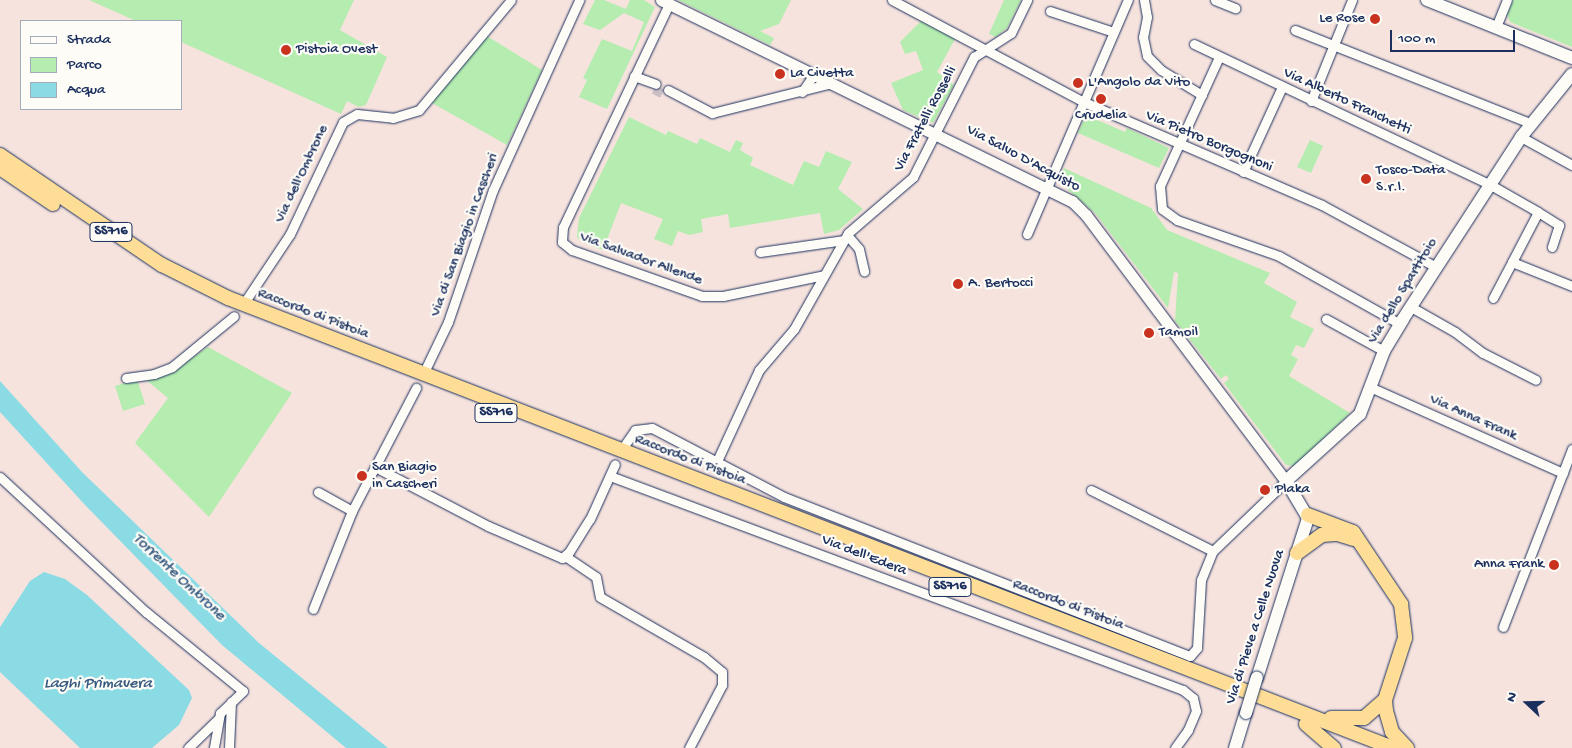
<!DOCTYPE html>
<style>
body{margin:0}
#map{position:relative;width:1572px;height:748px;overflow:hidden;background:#f6e3de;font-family:"Gochi Hand",sans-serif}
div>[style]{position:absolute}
.green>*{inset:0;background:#b5ecaf}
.water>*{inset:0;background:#8bdbe5}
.minor-tunnel>*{height:9px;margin-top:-4.5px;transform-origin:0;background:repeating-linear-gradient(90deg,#cabfc4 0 9px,transparent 0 13.5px)}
.roads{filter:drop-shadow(0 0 1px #1b2f5e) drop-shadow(0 0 1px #1b2f5e)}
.minor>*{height:9px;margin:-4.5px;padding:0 4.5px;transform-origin:4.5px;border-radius:4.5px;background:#fdfcf7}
.tertiary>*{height:11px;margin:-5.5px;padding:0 5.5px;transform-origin:5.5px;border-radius:5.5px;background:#fdfcf7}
.secondary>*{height:12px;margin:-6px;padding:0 6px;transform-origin:6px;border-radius:6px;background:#fdfcf7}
.trunk>*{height:14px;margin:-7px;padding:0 7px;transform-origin:7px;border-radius:7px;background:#fedd96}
.bridges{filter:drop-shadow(0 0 1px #1b2f5e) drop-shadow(0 0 1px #1b2f5e)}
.secondary-bridge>*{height:12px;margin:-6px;padding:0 6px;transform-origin:6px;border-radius:6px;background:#fdfcf7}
.dots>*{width:14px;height:14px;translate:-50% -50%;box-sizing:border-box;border:2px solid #fdfcf7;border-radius:50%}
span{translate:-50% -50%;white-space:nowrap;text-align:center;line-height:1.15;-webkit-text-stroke:4.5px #fdfcf7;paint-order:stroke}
.shield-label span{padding:1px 4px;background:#fdfcf7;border:1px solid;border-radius:4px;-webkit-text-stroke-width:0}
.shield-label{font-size:14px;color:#1b2f5e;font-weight:700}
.poi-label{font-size:15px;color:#1b2f5e}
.right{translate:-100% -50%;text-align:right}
.left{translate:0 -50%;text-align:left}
.street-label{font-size:15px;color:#1b2f5e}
.water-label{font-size:16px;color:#375a80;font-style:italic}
.legend{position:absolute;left:20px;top:20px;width:162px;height:90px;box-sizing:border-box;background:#fdfcf7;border:1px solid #a3aaba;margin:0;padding:6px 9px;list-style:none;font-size:15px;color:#1b2f5e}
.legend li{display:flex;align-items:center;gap:10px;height:25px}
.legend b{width:25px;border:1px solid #a3aaba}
.north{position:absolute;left:1502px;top:678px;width:50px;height:50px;-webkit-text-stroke:4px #fdfcf7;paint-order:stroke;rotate:291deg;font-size:14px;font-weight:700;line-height:20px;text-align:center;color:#1b2f5e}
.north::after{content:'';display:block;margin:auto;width:18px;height:22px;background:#1b2f5e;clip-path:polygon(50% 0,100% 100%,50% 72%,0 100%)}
.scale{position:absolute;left:1390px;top:30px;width:125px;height:22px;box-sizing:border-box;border:2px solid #1b2f5e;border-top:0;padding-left:6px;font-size:15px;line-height:18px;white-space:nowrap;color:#1b2f5e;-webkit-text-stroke:4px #fdfcf7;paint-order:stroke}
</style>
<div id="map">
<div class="green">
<i style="clip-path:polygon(89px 0,354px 0,340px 30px,387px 57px,366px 105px,359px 107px,347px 101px,341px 114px,181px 42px,181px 21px,136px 21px)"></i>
<i style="clip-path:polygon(595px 0,604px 0,626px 9px,630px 0,644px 0,655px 7px,607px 109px,579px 97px,587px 80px,583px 78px,602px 39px,632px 51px,644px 22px,624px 13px,600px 30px,583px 24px)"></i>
<i style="clip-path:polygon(678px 0,791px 0,779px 24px,760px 31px,774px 38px,770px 45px)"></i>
<i style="clip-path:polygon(1004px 0,1021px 0,1007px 28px,996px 37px,989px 34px)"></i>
<i style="clip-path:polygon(1513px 0,1572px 0,1572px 47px,1510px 22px,1507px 15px)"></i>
<i style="clip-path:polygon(921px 21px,955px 39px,937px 72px,954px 85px,933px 123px,903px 110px,891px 83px,923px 70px,916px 51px,905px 54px,900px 42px)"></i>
<i style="clip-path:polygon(487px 36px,542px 70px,507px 145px,432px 103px)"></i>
<i style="clip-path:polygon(1086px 115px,1125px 132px,1127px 128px,1169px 148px,1159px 168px,1078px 133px)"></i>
<i style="clip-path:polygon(629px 117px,666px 135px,668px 131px,697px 144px,700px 138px,730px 152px,736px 140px,743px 143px,740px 150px,753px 158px,750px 165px,793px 185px,804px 161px,819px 167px,826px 151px,852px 162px,838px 189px,863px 209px,839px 230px,824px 234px,820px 213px,730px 228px,728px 214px,701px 219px,703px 232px,689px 235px,678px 231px,672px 246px,654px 239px,663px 219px,621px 203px,603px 250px,584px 243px,577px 237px,579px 218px)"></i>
<i style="clip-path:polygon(1310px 140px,1323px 146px,1311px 173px,1297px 167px)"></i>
<i style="clip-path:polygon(1064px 168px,1151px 208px,1167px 230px,1270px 273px,1264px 283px,1297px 302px,1290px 317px,1314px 329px,1304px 348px,1296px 345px,1291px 355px,1298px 359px,1289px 376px,1350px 413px,1294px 466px,1286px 465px,1224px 383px,1229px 379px,1226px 375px,1221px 379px,1175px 321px,1178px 273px,1174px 272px,1168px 308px,1095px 213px,1058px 181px)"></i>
<i style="clip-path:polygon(208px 347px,292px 393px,209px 517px,135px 443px,168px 398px,146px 380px,175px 370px)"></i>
<i style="clip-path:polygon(137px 379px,145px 404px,123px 411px,115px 386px)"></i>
</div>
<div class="water">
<i style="clip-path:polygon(0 381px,82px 472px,259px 643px,388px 748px,346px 748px,222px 645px,86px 506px,0 412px)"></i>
<i style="clip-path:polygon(44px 572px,65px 579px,87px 595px,189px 690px,192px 698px,179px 725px,152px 748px,80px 748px,0 672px,0 627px,30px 581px)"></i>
</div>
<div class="minor-tunnel">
<i style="left:654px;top:89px;width:13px;rotate:27deg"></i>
</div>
<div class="roads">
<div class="minor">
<i style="left:892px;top:0;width:217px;rotate:28deg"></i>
<i style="left:1084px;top:102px;width:259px;rotate:23.4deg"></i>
<i style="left:1322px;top:205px;width:130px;rotate:28.5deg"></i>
<i style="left:1144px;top:0;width:17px;rotate:80deg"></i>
<i style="left:1147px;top:17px;width:20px;rotate:101deg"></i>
<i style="left:1143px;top:37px;width:19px;rotate:78deg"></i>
<i style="left:1147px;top:56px;width:20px;rotate:45deg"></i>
<i style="left:1161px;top:70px;width:48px;rotate:31.4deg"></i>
<i style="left:1215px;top:0;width:22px;rotate:22deg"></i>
<i style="left:669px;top:4px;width:247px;rotate:115.4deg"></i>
<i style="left:563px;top:227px;width:15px;rotate:94deg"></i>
<i style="left:562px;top:242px;width:13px;rotate:39deg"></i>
<i style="left:572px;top:250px;width:138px;rotate:19.5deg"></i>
<i style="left:702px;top:296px;width:21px"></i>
<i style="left:723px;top:296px;width:103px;rotate:-11.7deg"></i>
<i style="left:1050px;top:11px;width:67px;rotate:18.2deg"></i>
<i style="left:1496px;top:27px;width:29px;rotate:-68deg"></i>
<i style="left:1295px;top:30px;width:253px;rotate:21.6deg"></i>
<i style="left:1194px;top:44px;width:327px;rotate:25.4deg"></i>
<i style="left:1489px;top:184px;width:56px;rotate:29.7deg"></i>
<i style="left:1538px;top:212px;width:56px;rotate:117.5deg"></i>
<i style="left:1512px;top:262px;width:65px;rotate:21.8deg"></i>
<i style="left:1219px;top:57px;width:142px;rotate:114.6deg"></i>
<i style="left:1160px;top:186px;width:23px;rotate:85deg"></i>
<i style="left:1162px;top:209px;width:19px;rotate:36deg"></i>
<i style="left:1177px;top:220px;width:108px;rotate:19.4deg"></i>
<i style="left:1279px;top:256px;width:139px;rotate:29.3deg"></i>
<i style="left:634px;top:76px;width:23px;rotate:20deg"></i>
<i style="left:668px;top:90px;width:50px;rotate:27.6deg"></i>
<i style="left:712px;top:113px;width:123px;rotate:-14.1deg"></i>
<i style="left:802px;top:92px;width:22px;rotate:-56deg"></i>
<i style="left:1311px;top:101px;width:109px;rotate:-67.9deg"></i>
<i style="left:1521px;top:137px;width:58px;rotate:28.8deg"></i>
<i style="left:1243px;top:172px;width:94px;rotate:-65.4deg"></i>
<i style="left:1538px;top:212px;width:25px;rotate:32deg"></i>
<i style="left:1559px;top:225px;width:23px;rotate:108deg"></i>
<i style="left:1027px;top:234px;width:255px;rotate:-66.7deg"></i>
<i style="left:847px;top:235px;width:18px;rotate:49deg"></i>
<i style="left:859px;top:249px;width:23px;rotate:77deg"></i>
<i style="left:760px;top:252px;width:85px;rotate:-8.1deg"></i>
<i style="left:1493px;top:298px;width:41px;rotate:-62.2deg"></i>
<i style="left:246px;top:300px;width:79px;rotate:-56.3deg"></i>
<i style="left:290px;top:234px;width:124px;rotate:-64.7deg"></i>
<i style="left:343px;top:122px;width:16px;rotate:-30deg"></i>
<i style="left:357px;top:114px;width:36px;rotate:6deg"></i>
<i style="left:393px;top:118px;width:27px;rotate:-17deg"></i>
<i style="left:419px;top:110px;width:143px;rotate:-50.1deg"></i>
<i style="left:1411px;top:307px;width:51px;rotate:29.6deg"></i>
<i style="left:1455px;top:332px;width:35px;rotate:37deg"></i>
<i style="left:1483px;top:353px;width:59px;rotate:27deg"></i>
<i style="left:1326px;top:319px;width:66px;rotate:28.9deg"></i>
<i style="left:425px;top:370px;width:53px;rotate:-64.4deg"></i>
<i style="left:448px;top:322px;width:139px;rotate:-71.2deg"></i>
<i style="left:493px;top:190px;width:209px;rotate:-65.6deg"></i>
<i style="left:126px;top:378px;width:28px;rotate:-8deg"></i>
<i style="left:154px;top:374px;width:19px;rotate:-21deg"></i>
<i style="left:172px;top:367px;width:80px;rotate:-39.4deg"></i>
<i style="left:1372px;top:388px;width:209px;rotate:24deg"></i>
<i style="left:624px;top:446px;width:19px;rotate:-55deg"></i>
<i style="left:635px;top:430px;width:17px;rotate:-7deg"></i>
<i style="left:652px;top:428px;width:149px;rotate:27.6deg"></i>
<i style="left:784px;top:497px;width:436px;rotate:21.4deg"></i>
<i style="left:1190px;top:656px;width:11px;rotate:-49deg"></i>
<i style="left:1197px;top:648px;width:68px;rotate:-86.6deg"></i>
<i style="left:1201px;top:580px;width:31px;rotate:-68deg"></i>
<i style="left:1213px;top:551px;width:101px;rotate:-43.8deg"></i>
<i style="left:717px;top:461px;width:100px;rotate:-65.2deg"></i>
<i style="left:759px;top:370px;width:54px;rotate:-49.5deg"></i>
<i style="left:794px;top:329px;width:110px;rotate:-60.6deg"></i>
<i style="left:848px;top:233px;width:86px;rotate:-40.7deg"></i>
<i style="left:913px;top:177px;width:135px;rotate:-63.1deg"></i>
<i style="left:974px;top:57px;width:44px;rotate:-33deg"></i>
<i style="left:1011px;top:33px;width:37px;rotate:-64deg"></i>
<i style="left:375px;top:467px;width:127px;rotate:27.6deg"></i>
<i style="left:488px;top:526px;width:81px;rotate:23.4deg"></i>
<i style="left:562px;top:558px;width:9px;rotate:-41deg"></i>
<i style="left:569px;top:552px;width:39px;rotate:-58deg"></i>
<i style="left:590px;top:519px;width:60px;rotate:-65.6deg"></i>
<i style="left:610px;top:476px;width:612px;rotate:20.48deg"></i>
<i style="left:1183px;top:690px;width:13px;rotate:39deg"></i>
<i style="left:1193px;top:698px;width:13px;rotate:77deg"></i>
<i style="left:1196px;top:711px;width:21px;rotate:113deg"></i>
<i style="left:1188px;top:730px;width:22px;rotate:126deg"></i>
<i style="left:0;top:477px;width:199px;rotate:42.8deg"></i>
<i style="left:146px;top:612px;width:125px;rotate:39.2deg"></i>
<i style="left:243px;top:691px;width:32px;rotate:136deg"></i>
<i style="left:220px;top:713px;width:36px;rotate:100deg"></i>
<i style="left:1091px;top:490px;width:136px;rotate:26.6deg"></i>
<i style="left:318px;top:492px;width:39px;rotate:29deg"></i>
<i style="left:565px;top:556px;width:37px;rotate:34deg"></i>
<i style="left:596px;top:577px;width:20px;rotate:79deg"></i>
<i style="left:600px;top:597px;width:120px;rotate:30deg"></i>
<i style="left:704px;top:657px;width:23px;rotate:40deg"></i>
<i style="left:722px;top:672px;width:13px;rotate:90deg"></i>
<i style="left:722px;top:685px;width:71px;rotate:117.6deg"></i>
<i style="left:313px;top:609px;width:105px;rotate:-68.3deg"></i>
<i style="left:352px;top:511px;width:139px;rotate:-62.5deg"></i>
<i style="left:1503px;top:627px;width:191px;rotate:-68.8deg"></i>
<i style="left:188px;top:748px;width:42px;rotate:-44deg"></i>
<i style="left:229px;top:748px;width:46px;rotate:-87.5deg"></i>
</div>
<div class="tertiary">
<i style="left:661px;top:0;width:458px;rotate:26.1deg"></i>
<i style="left:1072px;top:201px;width:20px;rotate:45deg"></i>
<i style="left:1086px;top:215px;width:333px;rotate:53.1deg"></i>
</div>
<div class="secondary">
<i style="left:1427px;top:0;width:156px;rotate:21.8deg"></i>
<i style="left:1257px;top:678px;width:168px;rotate:-72.3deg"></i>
<i style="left:1308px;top:518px;width:43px;rotate:-120.7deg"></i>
<i style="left:1286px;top:481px;width:100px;rotate:-42.2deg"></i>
<i style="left:1360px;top:414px;width:67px;rotate:-69.1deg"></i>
<i style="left:1384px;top:351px;width:37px;rotate:-59deg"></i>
<i style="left:1403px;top:319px;width:217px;rotate:-57deg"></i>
<i style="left:1521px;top:137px;width:81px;rotate:-51deg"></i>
<i style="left:1235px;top:748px;width:37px;rotate:-73deg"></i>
</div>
<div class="trunk">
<i style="left:0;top:155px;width:196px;rotate:34.2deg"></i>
<i style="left:162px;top:265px;width:74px;rotate:26.6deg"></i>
<i style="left:228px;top:298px;width:1249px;rotate:21.12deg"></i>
<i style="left:0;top:168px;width:64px;rotate:34.2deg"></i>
<i style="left:1308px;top:515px;width:48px;rotate:20.7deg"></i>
<i style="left:1353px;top:532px;width:87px;rotate:56.3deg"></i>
<i style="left:1401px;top:604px;width:34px;rotate:83deg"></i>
<i style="left:1405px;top:638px;width:65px;rotate:107.9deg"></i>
<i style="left:1385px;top:700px;width:11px;rotate:85deg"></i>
<i style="left:1386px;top:711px;width:22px;rotate:74deg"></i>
<i style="left:1392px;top:732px;width:22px;rotate:47deg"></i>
<i style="left:1297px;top:553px;width:31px;rotate:-36deg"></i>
<i style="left:1322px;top:535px;width:16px;rotate:-4deg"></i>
<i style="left:1338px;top:534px;width:16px;rotate:18deg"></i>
<i style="left:1331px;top:718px;width:33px"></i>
<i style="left:1364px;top:718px;width:28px;rotate:-41deg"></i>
<i style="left:1306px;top:724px;width:37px;rotate:41deg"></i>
</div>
</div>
<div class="bridges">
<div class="secondary-bridge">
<i style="left:1246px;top:713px;width:37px;rotate:-73deg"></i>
</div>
</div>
<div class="dots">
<i style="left:1375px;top:19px;background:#c8321e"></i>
<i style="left:286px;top:50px;background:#c8321e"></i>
<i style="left:780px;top:74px;background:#c8321e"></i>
<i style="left:1078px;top:83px;background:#c8321e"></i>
<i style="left:1101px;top:99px;background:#c8321e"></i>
<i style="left:1366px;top:179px;background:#c8321e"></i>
<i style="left:958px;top:284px;background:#c8321e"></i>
<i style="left:1149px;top:333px;background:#c8321e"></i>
<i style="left:362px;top:476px;background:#c8321e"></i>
<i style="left:1265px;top:490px;background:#c8321e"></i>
<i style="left:1554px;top:565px;background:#c8321e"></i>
</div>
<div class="shield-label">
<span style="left:111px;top:232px">SS716</span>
<span style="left:496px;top:413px">SS716</span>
<span style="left:950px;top:587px">SS716</span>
</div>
<div class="poi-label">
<span class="right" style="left:1365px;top:19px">Le Rose</span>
<span class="left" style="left:296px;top:50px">Pistoia Ovest</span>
<span class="left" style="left:790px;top:74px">La Civetta</span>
<span class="left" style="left:1088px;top:83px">L'Angolo da Vito</span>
<span style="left:1101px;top:116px">Crudelia</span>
<span class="left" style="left:1376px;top:179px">Tosco-Data<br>S.r.l.</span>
<span class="left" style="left:968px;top:284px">A. Bertocci</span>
<span class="left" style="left:1159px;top:333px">Tamoil</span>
<span class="left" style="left:372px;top:476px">San Biagio<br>in Cascheri</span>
<span class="left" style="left:1275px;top:490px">Plaka</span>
<span class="right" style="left:1544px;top:565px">Anna Frank</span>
</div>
<div class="street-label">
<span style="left:1347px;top:102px;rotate:25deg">Via Alberto Franchetti</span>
<span style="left:926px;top:119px;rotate:-62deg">Via Fratelli Rosselli</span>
<span style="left:1209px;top:142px;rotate:23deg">Via Pietro Borgognoni</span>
<span style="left:1023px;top:159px;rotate:28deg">Via Salvo D'Acquisto</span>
<span style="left:302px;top:174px;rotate:-65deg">Via dell'Ombrone</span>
<span style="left:465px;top:235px;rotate:-70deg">Via di San Biagio in Cascheri</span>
<span style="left:641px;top:259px;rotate:20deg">Via Salvador Allende</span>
<span style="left:1403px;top:291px;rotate:-59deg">Via dello Spartitoio</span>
<span style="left:313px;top:314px;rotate:21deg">Raccordo di Pistoia</span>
<span style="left:1473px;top:418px;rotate:24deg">Via Anna Frank</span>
<span style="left:690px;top:460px;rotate:21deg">Raccordo di Pistoia</span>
<span style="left:864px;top:556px;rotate:21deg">Via dell'Edera</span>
<span style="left:1068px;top:605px;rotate:21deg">Raccordo di Pistoia</span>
<span style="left:1256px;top:627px;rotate:-72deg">Via di Pieve a Celle Nuova</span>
</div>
<div class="water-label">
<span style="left:178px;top:578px;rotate:43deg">Torrente Ombrone</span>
<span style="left:98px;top:685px">Laghi Primavera</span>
</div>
<ul class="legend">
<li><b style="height:6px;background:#fdfcf7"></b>Strada</li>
<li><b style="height:14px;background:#b5ecaf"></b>Parco</li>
<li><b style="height:14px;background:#8bdbe5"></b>Acqua</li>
</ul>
<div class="north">N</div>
<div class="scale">100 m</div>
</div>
